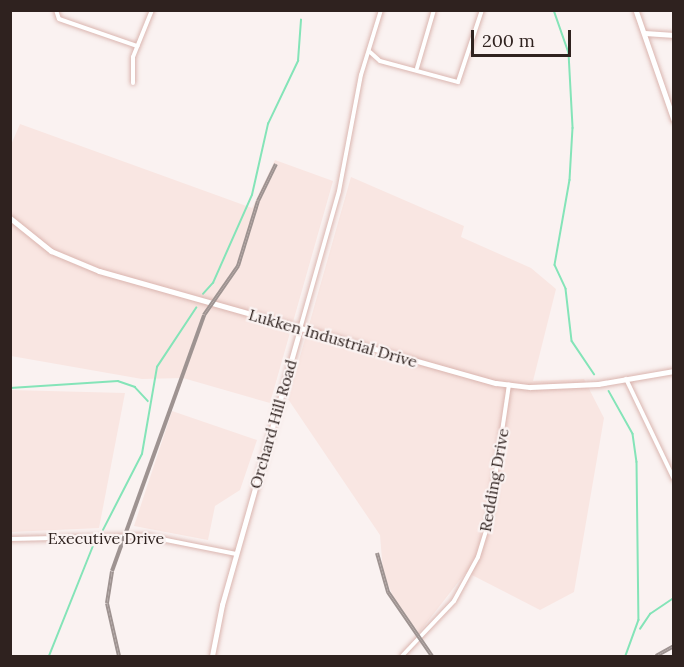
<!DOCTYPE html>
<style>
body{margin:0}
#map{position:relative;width:684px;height:667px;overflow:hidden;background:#faf2f1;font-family:Lora,serif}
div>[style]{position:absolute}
.built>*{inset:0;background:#f9e6e2}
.stream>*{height:1.5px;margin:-0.75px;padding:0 0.75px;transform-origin:0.75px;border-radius:0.75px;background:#84e4b8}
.roads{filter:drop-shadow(0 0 2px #dab5af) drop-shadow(0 0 2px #dab5af)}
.minor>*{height:4px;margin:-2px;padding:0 2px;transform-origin:2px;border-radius:2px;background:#fff}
.tertiary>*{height:4.5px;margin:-2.25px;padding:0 2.25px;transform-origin:2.25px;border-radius:2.25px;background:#fff}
.secondary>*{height:5px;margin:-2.5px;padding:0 2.5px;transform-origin:2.5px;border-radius:2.5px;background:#fff}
.rail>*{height:4px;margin-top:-2px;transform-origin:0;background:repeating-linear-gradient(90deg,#faf2f1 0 4.5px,#9e9391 0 9px);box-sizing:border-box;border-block:2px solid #9e9391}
span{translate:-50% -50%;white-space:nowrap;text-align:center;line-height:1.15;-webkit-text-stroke:4.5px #faf2f1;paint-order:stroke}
.street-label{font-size:16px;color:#2f221f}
.frame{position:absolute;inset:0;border:12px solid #2f221f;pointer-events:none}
.scale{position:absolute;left:471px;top:30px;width:100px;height:27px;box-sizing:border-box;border:3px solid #2f221f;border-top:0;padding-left:8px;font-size:18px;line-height:21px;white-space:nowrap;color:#2f221f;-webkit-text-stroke:4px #faf2f1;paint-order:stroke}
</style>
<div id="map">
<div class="built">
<i style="clip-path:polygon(20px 124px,252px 208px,275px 160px,333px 181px,270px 403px,183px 378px,142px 379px,11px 356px,10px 147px)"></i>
<i style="clip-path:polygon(351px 177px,464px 226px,461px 237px,531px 268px,556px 289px,533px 381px,584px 379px,604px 418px,574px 592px,540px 610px,466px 572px,418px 634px,394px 599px,383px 572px,380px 535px,288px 399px)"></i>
<i style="clip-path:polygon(10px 390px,125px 393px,99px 528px,11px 532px)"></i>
<i style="clip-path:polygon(172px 411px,257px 440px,240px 490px,215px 506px,208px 540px,134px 526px)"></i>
</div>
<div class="stream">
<i style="left:554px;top:10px;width:46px;rotate:70.8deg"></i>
<i style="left:569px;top:53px;width:75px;rotate:86.9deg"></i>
<i style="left:573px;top:128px;width:52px;rotate:93.3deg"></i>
<i style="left:570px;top:180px;width:86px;rotate:100deg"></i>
<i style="left:555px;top:265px;width:26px;rotate:65deg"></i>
<i style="left:566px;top:289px;width:52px;rotate:83.4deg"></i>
<i style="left:572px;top:341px;width:40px;rotate:56deg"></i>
<i style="left:203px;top:294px;width:15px;rotate:-48deg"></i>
<i style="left:213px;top:283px;width:96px;rotate:-66.1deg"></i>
<i style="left:252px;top:195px;width:73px;rotate:-77.3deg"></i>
<i style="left:268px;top:124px;width:70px;rotate:-64.5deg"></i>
<i style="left:298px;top:61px;width:41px;rotate:-85.8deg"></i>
<i style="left:10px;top:388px;width:108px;rotate:-3.7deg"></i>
<i style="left:118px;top:381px;width:18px;rotate:19deg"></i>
<i style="left:135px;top:387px;width:19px;rotate:47deg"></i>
<i style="left:609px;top:391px;width:49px;rotate:60.8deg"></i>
<i style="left:633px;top:434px;width:28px;rotate:82deg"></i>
<i style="left:637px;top:462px;width:158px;rotate:89.3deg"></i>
<i style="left:639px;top:620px;width:38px;rotate:110deg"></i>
<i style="left:103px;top:530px;width:85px;rotate:-62.8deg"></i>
<i style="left:142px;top:454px;width:88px;rotate:-80.2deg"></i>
<i style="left:157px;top:367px;width:71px;rotate:-56.5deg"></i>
<i style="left:640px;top:629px;width:18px;rotate:-56deg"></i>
<i style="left:650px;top:614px;width:29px;rotate:-34deg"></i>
<i style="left:49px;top:656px;width:124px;rotate:-68.2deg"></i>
</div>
<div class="roads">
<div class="minor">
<i style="left:56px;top:10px;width:9px;rotate:72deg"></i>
<i style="left:59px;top:19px;width:83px;rotate:19.1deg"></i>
<i style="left:370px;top:52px;width:13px;rotate:42deg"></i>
<i style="left:380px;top:61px;width:81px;rotate:15.1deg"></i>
<i style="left:458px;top:82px;width:76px;rotate:-71.6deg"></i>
<i style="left:417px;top:68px;width:60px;rotate:-73.7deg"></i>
<i style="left:133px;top:83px;width:26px;rotate:-90deg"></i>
<i style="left:133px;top:57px;width:51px;rotate:-68deg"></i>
<i style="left:300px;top:329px;width:143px;rotate:-74.2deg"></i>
<i style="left:339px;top:191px;width:118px;rotate:-79.3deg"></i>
<i style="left:361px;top:75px;width:68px;rotate:-72.9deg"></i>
<i style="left:626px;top:379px;width:111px;rotate:64.4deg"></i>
<i style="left:10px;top:539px;width:136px;rotate:-1.3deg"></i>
<i style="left:146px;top:536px;width:92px;rotate:11.3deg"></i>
<i style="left:402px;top:656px;width:76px;rotate:-46.6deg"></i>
<i style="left:454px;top:601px;width:50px;rotate:-61.4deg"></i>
<i style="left:478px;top:557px;width:34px;rotate:-73deg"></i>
<i style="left:488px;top:525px;width:142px;rotate:-81.5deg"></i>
</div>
<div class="tertiary">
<i style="left:636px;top:10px;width:116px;rotate:70.9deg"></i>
<i style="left:645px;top:33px;width:29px;rotate:4deg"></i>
<i style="left:212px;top:656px;width:52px;rotate:-78.9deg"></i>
<i style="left:222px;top:605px;width:287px;rotate:-74.2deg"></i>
</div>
<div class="secondary">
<i style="left:10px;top:218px;width:53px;rotate:38.8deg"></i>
<i style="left:51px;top:251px;width:52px;rotate:22.6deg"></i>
<i style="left:99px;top:271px;width:412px;rotate:15.8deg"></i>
<i style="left:496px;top:383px;width:34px;rotate:7deg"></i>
<i style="left:530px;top:387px;width:68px;rotate:-2.5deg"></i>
<i style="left:598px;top:384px;width:77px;rotate:-9.7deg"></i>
</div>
</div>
<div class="rail">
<i style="left:377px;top:553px;width:41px;rotate:74.2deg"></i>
<i style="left:388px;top:592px;width:78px;rotate:55.5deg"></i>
<i style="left:119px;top:656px;width:54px;rotate:-102.8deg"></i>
<i style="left:107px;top:603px;width:32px;rotate:-81deg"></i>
<i style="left:112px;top:571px;width:272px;rotate:-70.2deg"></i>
<i style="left:204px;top:315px;width:60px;rotate:-55.2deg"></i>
<i style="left:238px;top:266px;width:68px;rotate:-72.9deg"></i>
<i style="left:258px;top:201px;width:41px;rotate:-64.1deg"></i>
<i style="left:656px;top:656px;width:21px;rotate:-29deg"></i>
</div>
<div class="street-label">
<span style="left:333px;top:338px;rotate:16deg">Lukken Industrial Drive</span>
<span style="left:273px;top:424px;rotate:-74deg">Orchard Hill Road</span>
<span style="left:494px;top:480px;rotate:-80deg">Redding Drive</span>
<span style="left:106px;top:538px">Executive Drive</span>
</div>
<div class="frame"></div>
<div class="scale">200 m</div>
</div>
